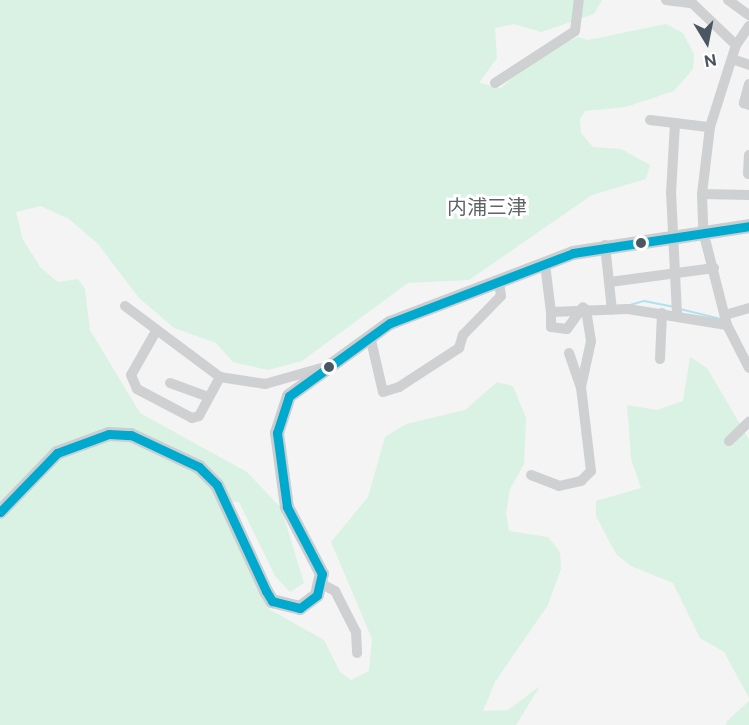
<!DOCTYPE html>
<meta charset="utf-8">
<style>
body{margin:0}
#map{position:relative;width:749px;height:725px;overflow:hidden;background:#f4f4f4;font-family:"Public Sans","Noto Sans JP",sans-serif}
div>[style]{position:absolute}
.green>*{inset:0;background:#d9f2e3}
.stream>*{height:2px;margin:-1px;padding:0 1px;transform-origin:1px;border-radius:1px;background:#aee2f0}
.minor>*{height:10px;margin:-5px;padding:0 5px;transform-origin:5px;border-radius:5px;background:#ced0d2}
.major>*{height:14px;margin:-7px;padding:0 7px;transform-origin:7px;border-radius:7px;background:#caced1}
.bus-1>*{height:9px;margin:-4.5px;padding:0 4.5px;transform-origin:4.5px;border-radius:4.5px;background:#00a9ce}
.dots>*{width:16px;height:16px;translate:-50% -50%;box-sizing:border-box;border:3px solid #fff;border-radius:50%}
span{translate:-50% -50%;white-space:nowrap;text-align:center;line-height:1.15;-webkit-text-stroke:6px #fff;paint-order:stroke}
.quarter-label{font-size:20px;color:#5f6368}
.north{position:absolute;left:677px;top:12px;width:60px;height:60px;-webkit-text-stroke:4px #fff;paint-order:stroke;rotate:170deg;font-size:16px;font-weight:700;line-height:24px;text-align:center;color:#4a5661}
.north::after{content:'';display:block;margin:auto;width:21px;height:27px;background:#4a5661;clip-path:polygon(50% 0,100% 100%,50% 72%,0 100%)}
</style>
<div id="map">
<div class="green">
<i style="clip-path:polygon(0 0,602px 0,594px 14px,541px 32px,514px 24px,495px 28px,497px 58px,479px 83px,501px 88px,540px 53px,578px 37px,588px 40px,666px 24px,683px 33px,694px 54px,693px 69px,674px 91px,626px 107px,585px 111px,580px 119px,581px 133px,593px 147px,621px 149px,650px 165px,646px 179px,592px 195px,469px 280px,408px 283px,302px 361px,268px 370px,233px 362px,216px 343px,174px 328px,139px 298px,98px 244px,69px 219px,41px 206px,16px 212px,23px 240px,41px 268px,58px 282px,78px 279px,85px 289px,90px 330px,140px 413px,247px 472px,281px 508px,304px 583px,290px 592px,275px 576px,239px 502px,219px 501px,269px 609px,324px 640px,340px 672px,351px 680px,369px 671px,372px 639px,331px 542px,368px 497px,385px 437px,406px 424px,465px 410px,497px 382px,513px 386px,526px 418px,524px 464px,510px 489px,506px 513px,509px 531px,548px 537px,560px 552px,561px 569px,548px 605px,495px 682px,483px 711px,508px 710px,540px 686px,516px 725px,0 725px)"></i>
<i style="clip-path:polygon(690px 357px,707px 368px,749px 439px,749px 698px,724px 652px,700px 638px,673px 583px,631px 566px,616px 554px,596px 516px,596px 501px,641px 488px,631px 459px,627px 405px,657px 410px,683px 401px)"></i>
<i style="clip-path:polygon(749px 701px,749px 725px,726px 725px,727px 721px)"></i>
</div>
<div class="stream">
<i style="left:630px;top:305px;width:15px;rotate:-16deg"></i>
<i style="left:644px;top:301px;width:31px;rotate:11deg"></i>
<i style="left:680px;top:309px;width:42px;rotate:13.7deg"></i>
</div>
<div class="minor">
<i style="left:666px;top:0;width:26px;rotate:7deg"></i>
<i style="left:692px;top:3px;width:61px;rotate:43.7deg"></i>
<i style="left:728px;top:0;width:26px;rotate:36deg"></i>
<i style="left:749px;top:26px;width:23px;rotate:124deg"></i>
<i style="left:736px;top:45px;width:86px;rotate:107.6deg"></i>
<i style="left:710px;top:127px;width:67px;rotate:96.8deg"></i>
<i style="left:702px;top:194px;width:37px;rotate:88deg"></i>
<i style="left:703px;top:231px;width:97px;rotate:75.7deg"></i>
<i style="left:727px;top:325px;width:48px;rotate:62.9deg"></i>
<i style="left:732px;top:59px;width:18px;rotate:19deg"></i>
<i style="left:495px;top:83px;width:95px;rotate:-33deg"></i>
<i style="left:575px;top:31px;width:31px;rotate:-83deg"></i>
<i style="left:749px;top:84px;width:20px;rotate:105deg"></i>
<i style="left:744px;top:103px;width:5px;rotate:22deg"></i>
<i style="left:650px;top:120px;width:25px;rotate:7deg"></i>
<i style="left:748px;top:174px;width:19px;rotate:-87deg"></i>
<i style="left:702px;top:194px;width:47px;rotate:1.2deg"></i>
<i style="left:605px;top:245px;width:65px;rotate:83.9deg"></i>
<i style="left:545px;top:264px;width:48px;rotate:82.9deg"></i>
<i style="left:551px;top:312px;width:77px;rotate:-2.2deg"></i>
<i style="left:628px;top:309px;width:100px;rotate:9.2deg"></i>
<i style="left:610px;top:282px;width:105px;rotate:-7.7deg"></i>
<i style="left:125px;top:306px;width:119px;rotate:36.8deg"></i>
<i style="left:220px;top:377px;width:46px;rotate:8.8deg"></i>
<i style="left:265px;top:384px;width:62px;rotate:-15.8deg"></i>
<i style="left:551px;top:312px;width:15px;rotate:90deg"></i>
<i style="left:551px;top:327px;width:16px;rotate:7deg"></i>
<i style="left:567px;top:329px;width:27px;rotate:-54deg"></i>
<i style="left:677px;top:314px;width:121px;rotate:-92.8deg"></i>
<i style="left:671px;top:193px;width:70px;rotate:-86.7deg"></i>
<i style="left:675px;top:123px;width:35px;rotate:7deg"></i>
<i style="left:725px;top:315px;width:25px;rotate:-16deg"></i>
<i style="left:155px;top:333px;width:48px;rotate:119.7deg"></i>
<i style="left:131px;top:375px;width:15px;rotate:67deg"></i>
<i style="left:137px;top:389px;width:62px;rotate:27.8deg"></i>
<i style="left:192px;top:418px;width:7px;rotate:-16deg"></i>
<i style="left:199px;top:416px;width:44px;rotate:-61.7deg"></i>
<i style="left:370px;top:336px;width:57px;rotate:76.9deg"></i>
<i style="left:383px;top:392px;width:17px;rotate:-17deg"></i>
<i style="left:399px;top:387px;width:72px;rotate:-33deg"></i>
<i style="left:459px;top:348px;width:14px;rotate:-73deg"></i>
<i style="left:463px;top:335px;width:54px;rotate:-45.7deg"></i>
<i style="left:501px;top:296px;width:15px;rotate:-98deg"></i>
<i style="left:569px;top:353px;width:36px;rotate:71deg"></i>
<i style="left:660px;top:359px;width:46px;rotate:-87.5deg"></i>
<i style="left:170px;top:383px;width:37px;rotate:20deg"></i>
<i style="left:729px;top:441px;width:28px;rotate:-44deg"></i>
<i style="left:531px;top:475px;width:30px;rotate:21deg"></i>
<i style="left:559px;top:486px;width:23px;rotate:-13deg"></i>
<i style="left:581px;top:481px;width:14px;rotate:-45deg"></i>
<i style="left:591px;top:471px;width:85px;rotate:-96.8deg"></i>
<i style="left:581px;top:387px;width:47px;rotate:-77.7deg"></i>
<i style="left:591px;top:341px;width:32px;rotate:-99deg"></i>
<i style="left:322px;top:584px;width:15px;rotate:28deg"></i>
<i style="left:335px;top:591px;width:46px;rotate:62.9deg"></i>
<i style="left:356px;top:632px;width:21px;rotate:87deg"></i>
</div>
<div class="major">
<i style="left:0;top:512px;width:82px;rotate:-46deg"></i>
<i style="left:57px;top:453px;width:55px;rotate:-20.1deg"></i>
<i style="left:109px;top:434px;width:22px;rotate:3deg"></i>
<i style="left:131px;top:435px;width:75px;rotate:25.2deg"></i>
<i style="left:199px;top:467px;width:25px;rotate:45deg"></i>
<i style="left:217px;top:485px;width:117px;rotate:65.2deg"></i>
<i style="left:266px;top:591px;width:12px;rotate:59deg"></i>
<i style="left:272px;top:601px;width:29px;rotate:14deg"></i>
<i style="left:300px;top:608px;width:21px;rotate:-37deg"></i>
<i style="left:317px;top:595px;width:22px;rotate:-77deg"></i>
<i style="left:322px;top:574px;width:76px;rotate:-117.6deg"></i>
<i style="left:287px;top:507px;width:75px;rotate:-97.7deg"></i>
<i style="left:277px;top:433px;width:39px;rotate:-72deg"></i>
<i style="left:289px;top:396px;width:125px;rotate:-35.9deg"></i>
<i style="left:390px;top:323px;width:196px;rotate:-20.9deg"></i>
<i style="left:573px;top:253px;width:178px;rotate:-8.7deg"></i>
</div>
<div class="bus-1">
<i style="left:0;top:512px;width:82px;rotate:-46deg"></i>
<i style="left:57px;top:453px;width:55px;rotate:-20.1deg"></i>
<i style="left:109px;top:434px;width:22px;rotate:3deg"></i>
<i style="left:131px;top:435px;width:75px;rotate:25.2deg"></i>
<i style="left:199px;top:467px;width:25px;rotate:45deg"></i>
<i style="left:217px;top:485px;width:117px;rotate:65.2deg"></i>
<i style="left:266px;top:591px;width:12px;rotate:59deg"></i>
<i style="left:272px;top:601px;width:29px;rotate:14deg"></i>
<i style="left:300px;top:608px;width:21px;rotate:-37deg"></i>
<i style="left:317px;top:595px;width:22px;rotate:-77deg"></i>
<i style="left:322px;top:574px;width:76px;rotate:-117.6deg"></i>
<i style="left:287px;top:507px;width:75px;rotate:-97.7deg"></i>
<i style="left:277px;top:433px;width:39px;rotate:-72deg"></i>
<i style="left:289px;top:396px;width:125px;rotate:-35.9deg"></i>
<i style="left:390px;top:323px;width:196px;rotate:-20.9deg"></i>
<i style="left:573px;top:253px;width:178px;rotate:-8.7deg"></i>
</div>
<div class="dots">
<i style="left:641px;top:243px;background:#4a5661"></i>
<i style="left:329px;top:367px;background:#4a5661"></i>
</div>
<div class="quarter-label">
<span style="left:487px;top:207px">内浦三津</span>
</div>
<div class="north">N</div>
</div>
